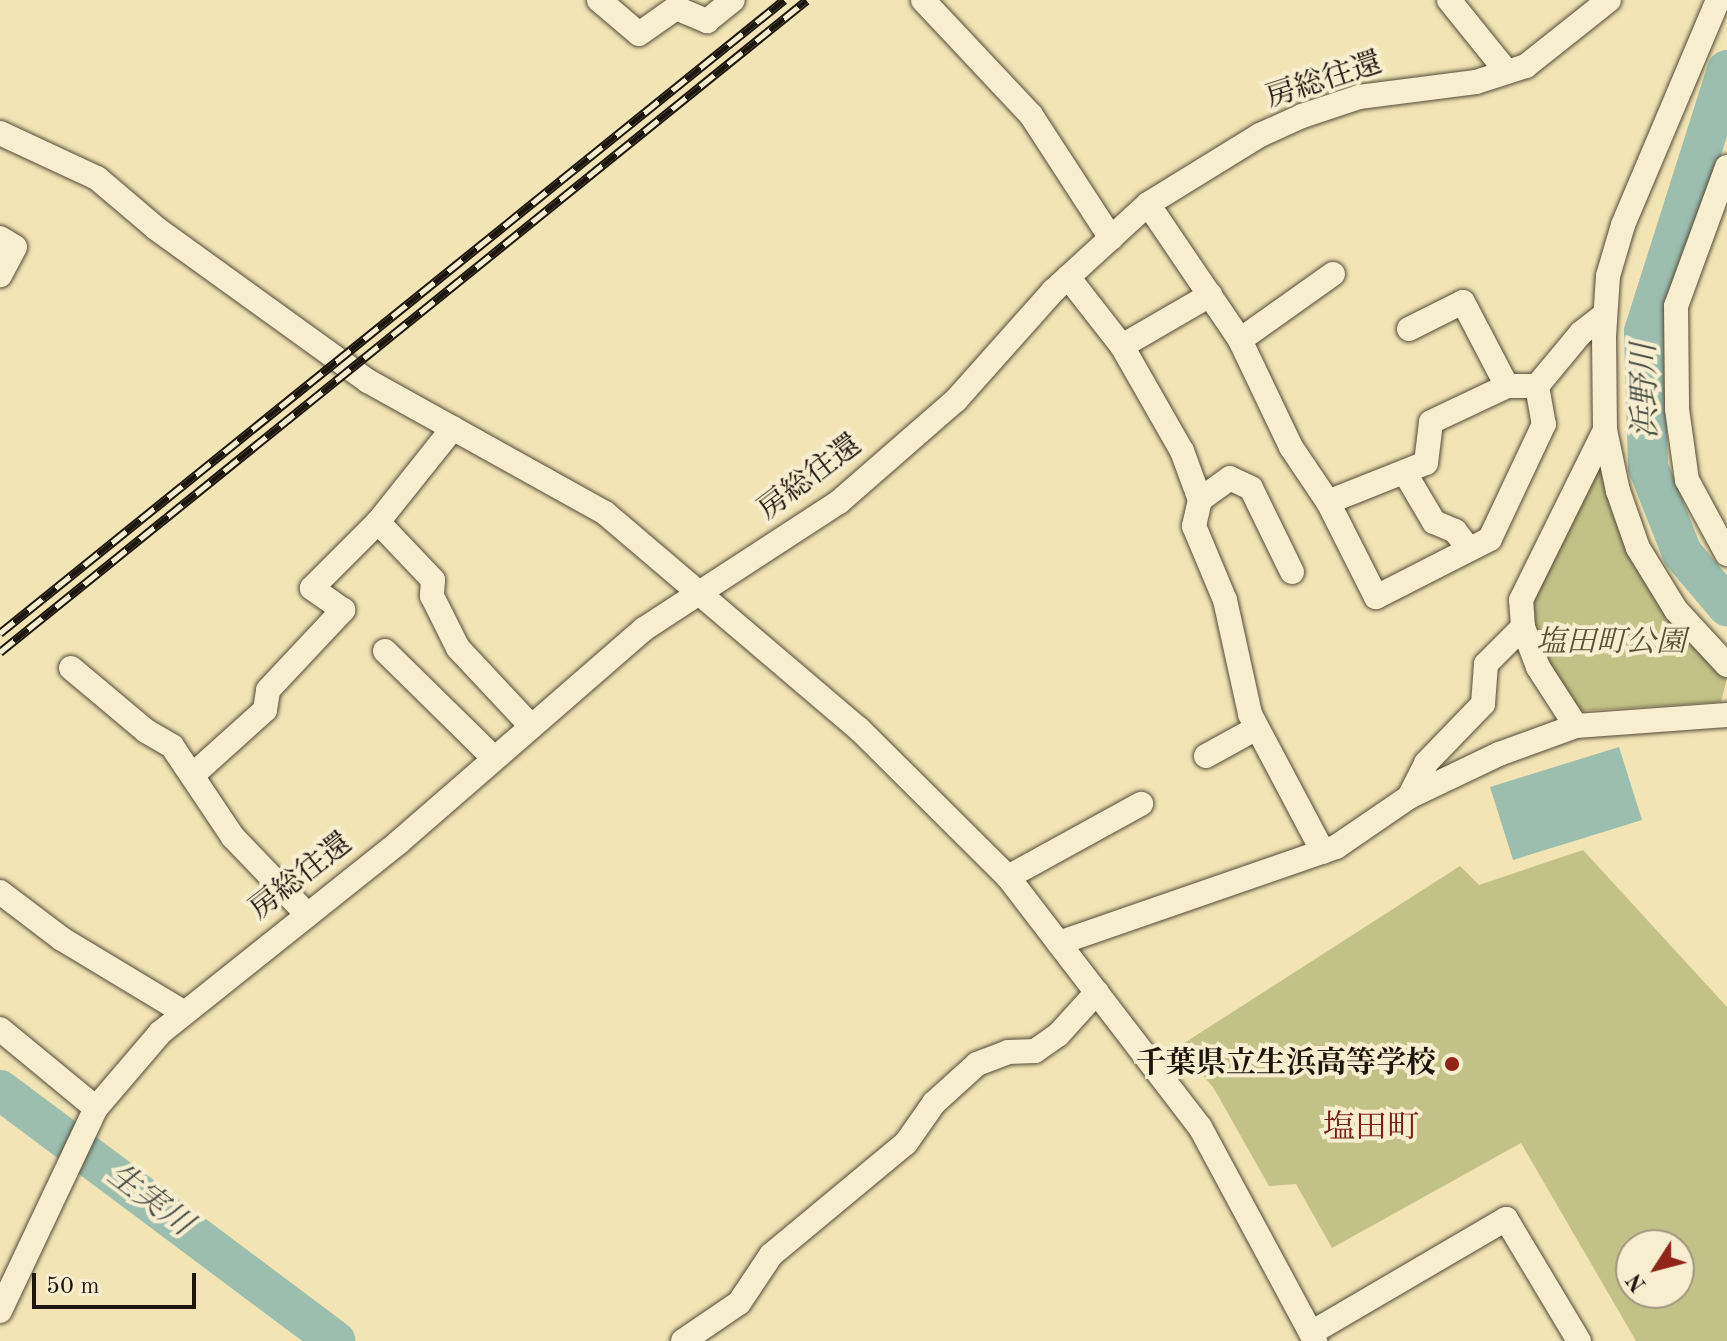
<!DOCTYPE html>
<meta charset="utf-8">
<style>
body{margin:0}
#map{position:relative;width:1727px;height:1341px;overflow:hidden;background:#f2e4b5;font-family:"Old Standard TT","Noto Serif JP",serif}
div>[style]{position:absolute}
.green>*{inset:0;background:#c2c288}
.water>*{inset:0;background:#9bbeaf}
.river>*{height:40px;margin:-20px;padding:0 20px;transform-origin:20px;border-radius:20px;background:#9bbeaf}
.roads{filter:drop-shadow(0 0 2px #524a37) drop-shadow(0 0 2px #524a37)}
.minor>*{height:24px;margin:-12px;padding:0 12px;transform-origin:12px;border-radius:12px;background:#f7edcf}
.rail>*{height:9px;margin-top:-4.5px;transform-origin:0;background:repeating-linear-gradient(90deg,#f7edcf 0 18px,#1d160d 0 36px);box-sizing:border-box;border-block:2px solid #1d160d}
.dots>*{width:22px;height:22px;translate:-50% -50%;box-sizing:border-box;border:4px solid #f7edcf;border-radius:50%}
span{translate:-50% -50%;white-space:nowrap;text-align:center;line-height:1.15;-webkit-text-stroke:8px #f7edcf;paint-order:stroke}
.street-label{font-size:30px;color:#1d160d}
.park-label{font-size:30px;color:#575238;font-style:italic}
.poi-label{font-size:30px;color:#1d160d;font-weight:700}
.right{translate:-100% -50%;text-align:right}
.water-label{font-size:32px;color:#495146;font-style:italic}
.neighbourhood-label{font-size:32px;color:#7a1f14}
.north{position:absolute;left:1615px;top:1229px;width:80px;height:80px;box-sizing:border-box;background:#f7edcf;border:2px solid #a09781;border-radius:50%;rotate:234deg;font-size:22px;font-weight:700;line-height:32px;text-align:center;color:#1d160d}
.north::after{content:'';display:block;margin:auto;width:28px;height:36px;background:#8f2418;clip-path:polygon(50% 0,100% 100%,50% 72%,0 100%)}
.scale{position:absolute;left:32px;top:1273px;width:164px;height:36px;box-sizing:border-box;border:4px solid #1d160d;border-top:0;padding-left:10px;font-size:24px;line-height:28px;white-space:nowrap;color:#1d160d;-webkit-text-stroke:6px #f7edcf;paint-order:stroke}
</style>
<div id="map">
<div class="green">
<i style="clip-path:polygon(1600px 452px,1613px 514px,1638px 567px,1687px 638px,1727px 679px,1721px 702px,1579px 711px,1533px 644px,1526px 603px)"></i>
<i style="clip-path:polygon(evenodd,1583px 850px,1727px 1007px,1727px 1341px,1636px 1341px,1521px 1143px,1332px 1248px,1296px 1184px,1269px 1186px,1213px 1087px,1178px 1047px,1460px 866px,1479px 885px,1583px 850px,1679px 1245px,1679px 1293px,1631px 1293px,1631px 1245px,1679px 1245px)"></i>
</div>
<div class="water">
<i style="clip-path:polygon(1619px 747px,1642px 820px,1513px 860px,1490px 787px)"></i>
</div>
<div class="river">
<i style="left:1727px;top:70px;width:274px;rotate:107.6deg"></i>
<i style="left:1644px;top:331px;width:136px;rotate:88.3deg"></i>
<i style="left:1648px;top:467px;width:92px;rotate:68.4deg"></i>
<i style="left:1682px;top:553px;width:70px;rotate:49.7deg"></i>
<i style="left:0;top:1090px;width:419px;rotate:36.8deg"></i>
</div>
<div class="roads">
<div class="minor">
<i style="left:599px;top:0;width:52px;rotate:40.4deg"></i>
<i style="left:639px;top:34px;width:45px;rotate:-35.1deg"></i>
<i style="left:676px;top:8px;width:34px;rotate:23deg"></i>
<i style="left:707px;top:21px;width:33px;rotate:-39deg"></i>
<i style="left:923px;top:0;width:158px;rotate:46.8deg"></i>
<i style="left:1031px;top:115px;width:147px;rotate:57deg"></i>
<i style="left:1449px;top:0;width:92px;rotate:51.1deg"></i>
<i style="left:1718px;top:0;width:244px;rotate:112.9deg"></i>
<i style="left:1623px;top:225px;width:53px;rotate:106.4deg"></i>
<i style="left:1608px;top:276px;width:60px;rotate:93.8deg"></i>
<i style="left:1604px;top:336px;width:94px;rotate:89.4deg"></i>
<i style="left:1605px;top:430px;width:62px;rotate:78deg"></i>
<i style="left:1618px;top:491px;width:60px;rotate:70.7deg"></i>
<i style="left:1638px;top:548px;width:73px;rotate:58.5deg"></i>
<i style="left:1676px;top:610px;width:75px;rotate:47.2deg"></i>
<i style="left:0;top:133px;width:107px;rotate:24.9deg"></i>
<i style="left:97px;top:178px;width:79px;rotate:40.4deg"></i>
<i style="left:157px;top:229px;width:260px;rotate:35.8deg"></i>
<i style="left:368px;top:381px;width:271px;rotate:29.1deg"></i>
<i style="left:605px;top:513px;width:333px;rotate:40.4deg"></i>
<i style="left:859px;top:729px;width:210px;rotate:44.8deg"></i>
<i style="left:1008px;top:877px;width:315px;rotate:52.5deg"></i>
<i style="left:1200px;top:1127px;width:243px;rotate:61.7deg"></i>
<i style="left:1727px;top:167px;width:148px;rotate:110.1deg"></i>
<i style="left:1676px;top:306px;width:103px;rotate:89.4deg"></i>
<i style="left:1677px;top:409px;width:72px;rotate:82deg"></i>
<i style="left:1687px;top:480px;width:84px;rotate:61.6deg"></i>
<i style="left:1148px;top:204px;width:164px;rotate:55.9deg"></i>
<i style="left:1240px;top:340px;width:119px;rotate:64.5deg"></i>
<i style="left:1291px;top:447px;width:66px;rotate:56.1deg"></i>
<i style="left:0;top:238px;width:17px;rotate:31deg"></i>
<i style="left:15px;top:247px;width:32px;rotate:118deg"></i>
<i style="left:1068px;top:277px;width:88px;rotate:52deg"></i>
<i style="left:1122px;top:346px;width:121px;rotate:60.3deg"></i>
<i style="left:1182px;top:451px;width:52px;rotate:69.8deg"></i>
<i style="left:1409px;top:329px;width:60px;rotate:-26.6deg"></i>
<i style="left:1463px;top:302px;width:95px;rotate:62.4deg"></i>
<i style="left:1240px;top:340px;width:114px;rotate:-35.4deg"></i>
<i style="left:1122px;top:346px;width:102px;rotate:-30.1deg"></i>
<i style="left:1537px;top:386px;width:39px;rotate:80deg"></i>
<i style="left:1544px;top:424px;width:127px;rotate:115.2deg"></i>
<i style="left:1490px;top:539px;width:128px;rotate:153deg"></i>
<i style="left:1376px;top:597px;width:106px;rotate:-116.8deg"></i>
<i style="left:1328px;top:502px;width:105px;rotate:-21.7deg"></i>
<i style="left:1426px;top:463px;width:41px;rotate:-83deg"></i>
<i style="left:1431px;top:422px;width:84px;rotate:-25.3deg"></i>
<i style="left:1507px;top:386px;width:30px"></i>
<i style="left:1537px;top:386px;width:69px;rotate:-50.3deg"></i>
<i style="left:1581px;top:333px;width:29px;rotate:-38deg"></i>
<i style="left:1405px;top:473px;width:57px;rotate:59.4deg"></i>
<i style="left:1434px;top:522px;width:23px;rotate:23deg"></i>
<i style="left:1455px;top:531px;width:23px;rotate:52deg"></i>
<i style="left:378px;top:522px;width:80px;rotate:46.5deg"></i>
<i style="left:433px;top:580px;width:16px;rotate:94deg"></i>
<i style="left:432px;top:596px;width:58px;rotate:63.4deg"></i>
<i style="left:458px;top:648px;width:107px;rotate:46.9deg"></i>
<i style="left:1292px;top:572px;width:93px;rotate:-116deg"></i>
<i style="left:1251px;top:488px;width:23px;rotate:-155deg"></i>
<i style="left:1230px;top:478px;width:37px;rotate:144deg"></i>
<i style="left:1200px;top:500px;width:27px;rotate:103deg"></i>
<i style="left:1194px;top:526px;width:80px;rotate:67.3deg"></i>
<i style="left:1225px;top:600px;width:117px;rotate:77.6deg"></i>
<i style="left:1250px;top:714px;width:156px;rotate:62.1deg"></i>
<i style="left:385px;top:651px;width:151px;rotate:44.5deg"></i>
<i style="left:71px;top:668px;width:98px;rotate:40deg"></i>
<i style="left:146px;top:731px;width:30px;rotate:30deg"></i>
<i style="left:172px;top:746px;width:110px;rotate:56.2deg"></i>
<i style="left:233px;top:837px;width:105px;rotate:46.2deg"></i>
<i style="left:1576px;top:726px;width:70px;rotate:-122.8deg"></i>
<i style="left:1538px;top:667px;width:43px;rotate:-110.6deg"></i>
<i style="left:1523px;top:627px;width:27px;rotate:-94deg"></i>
<i style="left:1521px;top:600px;width:190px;rotate:-63.7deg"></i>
<i style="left:1206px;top:756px;width:58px;rotate:-28.8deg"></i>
<i style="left:195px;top:773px;width:94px;rotate:-42deg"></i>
<i style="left:265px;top:710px;width:20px;rotate:-81deg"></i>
<i style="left:268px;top:690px;width:110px;rotate:-46.8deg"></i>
<i style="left:343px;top:610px;width:38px;rotate:-145deg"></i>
<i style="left:312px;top:588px;width:93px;rotate:-45deg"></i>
<i style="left:378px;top:522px;width:120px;rotate:-51.4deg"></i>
<i style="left:1409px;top:797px;width:38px;rotate:-63deg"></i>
<i style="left:1426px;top:763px;width:82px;rotate:-46deg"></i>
<i style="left:1483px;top:704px;width:40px;rotate:-85.7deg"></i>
<i style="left:1486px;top:664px;width:52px;rotate:-45deg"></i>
<i style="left:1008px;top:877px;width:152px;rotate:-28.8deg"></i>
<i style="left:0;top:892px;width:78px;rotate:37.2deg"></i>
<i style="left:62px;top:939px;width:141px;rotate:31.1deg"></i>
<i style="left:1059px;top:943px;width:293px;rotate:-19.1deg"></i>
<i style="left:1336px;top:847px;width:88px;rotate:-34.4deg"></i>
<i style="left:1409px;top:797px;width:100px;rotate:-25.5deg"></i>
<i style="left:1499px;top:754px;width:82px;rotate:-20deg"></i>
<i style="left:1576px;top:726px;width:151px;rotate:-4.2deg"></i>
<i style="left:0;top:1029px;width:124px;rotate:39.5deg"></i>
<i style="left:0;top:1311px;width:225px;rotate:-64.7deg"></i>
<i style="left:96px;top:1108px;width:99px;rotate:-49.5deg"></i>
<i style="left:160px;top:1033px;width:306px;rotate:-38.6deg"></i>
<i style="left:399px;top:842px;width:325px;rotate:-41deg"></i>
<i style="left:644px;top:629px;width:233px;rotate:-33.1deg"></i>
<i style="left:839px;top:502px;width:155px;rotate:-41.1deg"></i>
<i style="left:956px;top:400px;width:146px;rotate:-48.3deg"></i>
<i style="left:1053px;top:291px;width:129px;rotate:-42.5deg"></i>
<i style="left:1148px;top:204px;width:132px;rotate:-31.6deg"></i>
<i style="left:1260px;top:135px;width:46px;rotate:-24.3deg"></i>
<i style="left:1302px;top:116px;width:60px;rotate:-18.4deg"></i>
<i style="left:1359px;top:97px;width:118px;rotate:-7.3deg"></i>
<i style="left:1476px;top:82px;width:52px;rotate:-17.7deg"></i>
<i style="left:1526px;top:66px;width:106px;rotate:-38.5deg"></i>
<i style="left:1311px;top:1333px;width:226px;rotate:-30.3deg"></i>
<i style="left:1506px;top:1219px;width:142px;rotate:59.1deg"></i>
<i style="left:683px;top:1341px;width:68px;rotate:-34.2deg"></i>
<i style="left:739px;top:1303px;width:58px;rotate:-56.3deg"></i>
<i style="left:771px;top:1255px;width:175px;rotate:-39.7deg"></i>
<i style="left:906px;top:1143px;width:49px;rotate:-55deg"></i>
<i style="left:934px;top:1103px;width:58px;rotate:-42.2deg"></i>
<i style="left:977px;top:1064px;width:33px;rotate:-21deg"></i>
<i style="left:1008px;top:1052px;width:27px;rotate:-2deg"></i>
<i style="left:1035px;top:1051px;width:28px;rotate:-35deg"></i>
<i style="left:1058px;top:1035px;width:58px;rotate:-47.8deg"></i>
</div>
</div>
<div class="rail">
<i style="left:0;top:633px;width:1008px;rotate:-38.92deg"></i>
<i style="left:0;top:652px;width:1037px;rotate:-38.94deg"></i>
</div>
<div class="dots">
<i style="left:1452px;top:1064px;background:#8f2418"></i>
</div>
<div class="street-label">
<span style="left:1324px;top:81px;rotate:-18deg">房総往還</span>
<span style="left:810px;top:478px;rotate:-37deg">房総往還</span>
<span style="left:301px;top:877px;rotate:-38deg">房総往還</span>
</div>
<div class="park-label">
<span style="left:1611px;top:643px">塩田町公園</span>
</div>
<div class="poi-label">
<span class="right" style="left:1436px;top:1064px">千葉県立生浜高等学校</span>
</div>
<div class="water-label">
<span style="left:1647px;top:391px;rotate:-91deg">浜野川</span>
<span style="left:149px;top:1201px;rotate:37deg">生実川</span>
</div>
<div class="neighbourhood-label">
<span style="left:1371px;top:1129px">塩田町</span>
</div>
<div class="north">N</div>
<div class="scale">50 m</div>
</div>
